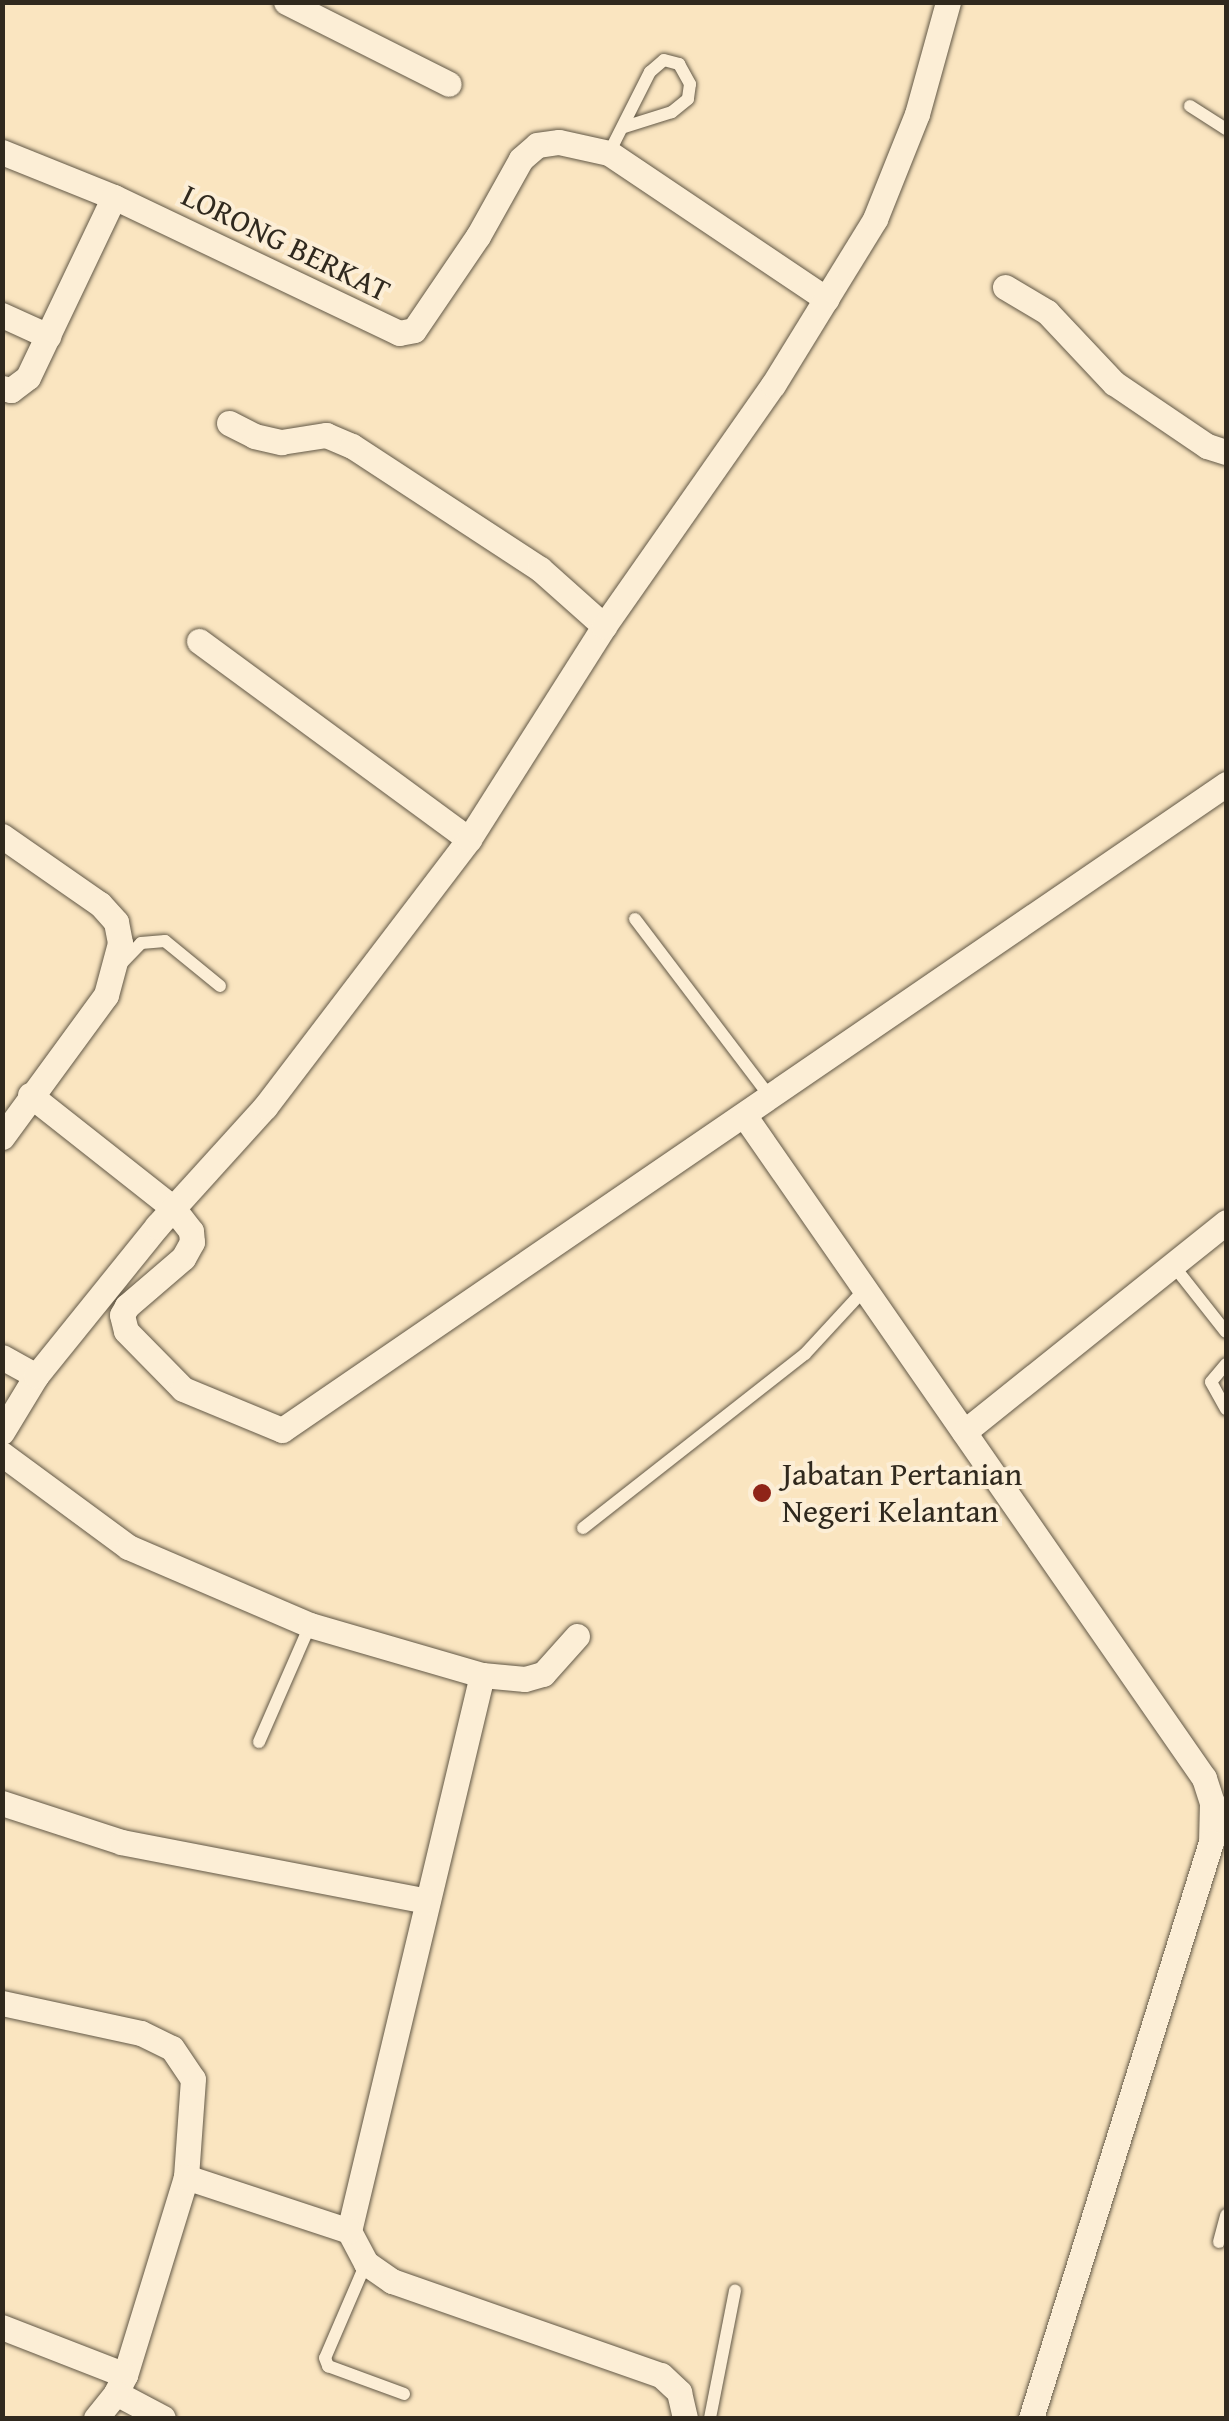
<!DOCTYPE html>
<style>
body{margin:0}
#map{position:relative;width:1229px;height:2421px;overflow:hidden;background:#fae5c0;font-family:"Gentium Book Plus",serif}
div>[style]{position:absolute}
.roads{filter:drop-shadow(0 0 2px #625846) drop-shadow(0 0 2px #625846)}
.lane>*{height:12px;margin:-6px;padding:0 6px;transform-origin:6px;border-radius:6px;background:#fceed6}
.street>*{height:25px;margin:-12.5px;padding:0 12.5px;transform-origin:12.5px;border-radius:12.5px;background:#fceed6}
.dots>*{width:28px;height:28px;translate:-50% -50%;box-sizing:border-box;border:5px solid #fceed6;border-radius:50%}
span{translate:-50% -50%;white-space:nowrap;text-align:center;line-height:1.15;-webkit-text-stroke:8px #fceed6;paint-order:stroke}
.street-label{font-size:32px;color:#30291e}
.poi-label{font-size:32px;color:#30291e}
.left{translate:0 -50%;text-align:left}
.frame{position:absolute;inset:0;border:5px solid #30291e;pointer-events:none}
</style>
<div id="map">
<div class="roads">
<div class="lane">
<i style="left:1190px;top:106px;width:43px;rotate:32.6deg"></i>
<i style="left:609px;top:153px;width:91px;rotate:-63.2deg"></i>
<i style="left:650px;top:72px;width:18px;rotate:-41deg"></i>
<i style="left:664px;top:60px;width:16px;rotate:15deg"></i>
<i style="left:679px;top:64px;width:23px;rotate:61deg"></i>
<i style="left:690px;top:84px;width:15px;rotate:98deg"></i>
<i style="left:688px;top:99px;width:21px;rotate:141deg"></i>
<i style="left:672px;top:112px;width:50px;rotate:162.6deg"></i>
<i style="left:635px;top:919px;width:223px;rotate:52.8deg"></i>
<i style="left:119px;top:966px;width:32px;rotate:-46deg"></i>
<i style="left:141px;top:943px;width:24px;rotate:-5deg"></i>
<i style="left:165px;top:941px;width:71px;rotate:39.3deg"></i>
<i style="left:1173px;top:1265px;width:85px;rotate:51.7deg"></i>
<i style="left:1226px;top:1364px;width:23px;rotate:130deg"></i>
<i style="left:1211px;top:1382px;width:31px;rotate:61deg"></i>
<i style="left:583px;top:1528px;width:282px;rotate:-38.1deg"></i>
<i style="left:805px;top:1354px;width:88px;rotate:-47.3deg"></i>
<i style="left:259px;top:1742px;width:128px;rotate:-66.4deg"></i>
<i style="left:1219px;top:2242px;width:28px;rotate:-75deg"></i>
<i style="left:366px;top:2263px;width:103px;rotate:113.3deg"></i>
<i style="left:325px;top:2358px;width:9px;rotate:69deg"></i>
<i style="left:328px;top:2366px;width:81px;rotate:20.2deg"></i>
<i style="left:710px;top:2418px;width:130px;rotate:-78.9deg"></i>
</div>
<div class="street">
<i style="left:286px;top:2px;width:182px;rotate:26.7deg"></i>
<i style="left:2px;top:152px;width:121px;rotate:21.9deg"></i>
<i style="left:114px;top:197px;width:316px;rotate:25.5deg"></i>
<i style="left:399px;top:333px;width:15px;rotate:-11deg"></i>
<i style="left:414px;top:330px;width:114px;rotate:-55.8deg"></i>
<i style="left:478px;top:236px;width:88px;rotate:-60.8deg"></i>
<i style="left:521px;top:159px;width:21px;rotate:-41deg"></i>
<i style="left:537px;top:145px;width:22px;rotate:-8deg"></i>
<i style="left:559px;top:142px;width:51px;rotate:12.4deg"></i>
<i style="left:609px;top:153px;width:262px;rotate:33.9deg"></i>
<i style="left:1005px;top:287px;width:49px;rotate:30.8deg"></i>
<i style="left:1047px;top:312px;width:98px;rotate:46.7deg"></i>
<i style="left:1114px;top:383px;width:112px;rotate:34.1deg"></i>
<i style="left:1207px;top:446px;width:20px;rotate:18deg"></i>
<i style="left:2px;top:315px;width:51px;rotate:24.5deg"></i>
<i style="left:2px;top:388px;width:9px;rotate:13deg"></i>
<i style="left:11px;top:390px;width:21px;rotate:-37deg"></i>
<i style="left:28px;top:377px;width:199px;rotate:-64.5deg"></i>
<i style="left:229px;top:423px;width:28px;rotate:27deg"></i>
<i style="left:254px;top:436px;width:28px;rotate:13deg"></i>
<i style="left:281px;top:442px;width:46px;rotate:-8.8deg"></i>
<i style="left:326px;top:435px;width:28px;rotate:23deg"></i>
<i style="left:352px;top:446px;width:225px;rotate:33.2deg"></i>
<i style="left:540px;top:569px;width:86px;rotate:41.7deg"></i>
<i style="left:199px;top:641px;width:335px;rotate:36.3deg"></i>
<i style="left:2px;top:836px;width:119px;rotate:34.8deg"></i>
<i style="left:100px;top:904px;width:24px;rotate:48deg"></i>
<i style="left:116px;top:922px;width:21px;rotate:79deg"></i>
<i style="left:120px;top:943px;width:54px;rotate:105.1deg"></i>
<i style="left:106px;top:995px;width:176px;rotate:126.2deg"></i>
<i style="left:30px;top:1095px;width:182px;rotate:38.3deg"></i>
<i style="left:173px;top:1208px;width:29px;rotate:52deg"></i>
<i style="left:191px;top:1231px;width:11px;rotate:85deg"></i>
<i style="left:192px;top:1242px;width:18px;rotate:119deg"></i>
<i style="left:183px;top:1258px;width:74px;rotate:139.4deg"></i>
<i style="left:127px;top:1306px;width:10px;rotate:119deg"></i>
<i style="left:122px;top:1315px;width:16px;rotate:76deg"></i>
<i style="left:126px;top:1331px;width:81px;rotate:45.5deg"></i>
<i style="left:183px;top:1389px;width:107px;rotate:22.5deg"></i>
<i style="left:282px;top:1430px;width:1144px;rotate:-34.38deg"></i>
<i style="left:744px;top:1115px;width:807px;rotate:55.25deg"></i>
<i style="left:1204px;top:1778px;width:25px;rotate:72deg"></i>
<i style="left:1212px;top:1802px;width:40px;rotate:91.4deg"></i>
<i style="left:1211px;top:1842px;width:603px;rotate:107.35deg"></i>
<i style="left:2px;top:1357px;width:39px;rotate:29deg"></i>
<i style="left:2px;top:1432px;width:66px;rotate:-58.7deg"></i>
<i style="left:36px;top:1376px;width:193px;rotate:-51.1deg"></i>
<i style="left:157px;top:1226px;width:161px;rotate:-47.8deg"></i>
<i style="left:265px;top:1107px;width:337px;rotate:-52.7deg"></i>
<i style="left:469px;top:839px;width:252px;rotate:-57.6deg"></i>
<i style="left:604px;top:626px;width:294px;rotate:-55deg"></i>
<i style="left:773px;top:385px;width:195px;rotate:-58.4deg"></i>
<i style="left:875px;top:219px;width:113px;rotate:-68.2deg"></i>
<i style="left:917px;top:114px;width:116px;rotate:-74.5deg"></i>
<i style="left:964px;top:1432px;width:336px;rotate:-38.7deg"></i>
<i style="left:2px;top:1454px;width:157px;rotate:36.4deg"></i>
<i style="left:128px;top:1547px;width:198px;rotate:23.2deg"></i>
<i style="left:310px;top:1625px;width:179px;rotate:16.2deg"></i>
<i style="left:482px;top:1675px;width:43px;rotate:5.3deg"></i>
<i style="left:525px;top:1679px;width:19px;rotate:-16deg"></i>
<i style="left:543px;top:1674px;width:51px;rotate:-48.2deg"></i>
<i style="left:482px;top:1675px;width:572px;rotate:103.45deg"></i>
<i style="left:349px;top:2231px;width:36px;rotate:62deg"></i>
<i style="left:366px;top:2263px;width:32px;rotate:35deg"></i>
<i style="left:392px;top:2281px;width:285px;rotate:19.3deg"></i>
<i style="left:661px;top:2375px;width:25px;rotate:43deg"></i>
<i style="left:679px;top:2392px;width:27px;rotate:77deg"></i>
<i style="left:2px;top:1803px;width:125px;rotate:18.1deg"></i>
<i style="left:121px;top:1842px;width:312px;rotate:10.9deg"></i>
<i style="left:2px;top:2003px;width:142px;rotate:12.2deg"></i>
<i style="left:141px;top:2033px;width:34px;rotate:26deg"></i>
<i style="left:172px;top:2048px;width:37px;rotate:56deg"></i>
<i style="left:193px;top:2079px;width:98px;rotate:94.1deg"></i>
<i style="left:186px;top:2177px;width:207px;rotate:107.1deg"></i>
<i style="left:125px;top:2375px;width:132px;rotate:-158.7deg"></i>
<i style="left:186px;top:2177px;width:172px;rotate:18.3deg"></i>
<i style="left:125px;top:2375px;width:20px;rotate:117deg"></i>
<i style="left:116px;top:2393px;width:53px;rotate:28deg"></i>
<i style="left:96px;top:2418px;width:32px;rotate:-51deg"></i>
</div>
</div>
<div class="dots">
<i style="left:762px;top:1493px;background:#8f2418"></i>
</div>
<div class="street-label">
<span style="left:286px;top:243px;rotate:26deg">LORONG BERKAT</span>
</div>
<div class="poi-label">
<span class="left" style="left:782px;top:1493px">Jabatan Pertanian<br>Negeri Kelantan</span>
</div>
<div class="frame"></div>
</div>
